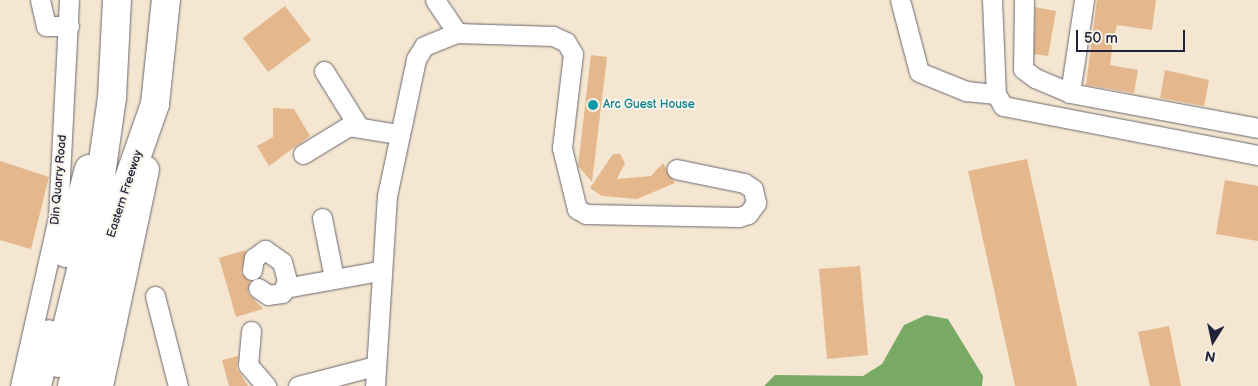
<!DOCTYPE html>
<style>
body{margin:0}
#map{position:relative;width:1258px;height:386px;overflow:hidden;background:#f4e6d0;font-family:"Balsamiq Sans",sans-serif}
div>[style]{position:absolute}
.forest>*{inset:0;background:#78aa65}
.building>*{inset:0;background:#e4b88c}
.roads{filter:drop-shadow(0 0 1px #6c676f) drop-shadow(0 0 1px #6c676f)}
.minor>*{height:19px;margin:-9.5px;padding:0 9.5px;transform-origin:9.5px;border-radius:9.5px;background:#fff}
.highway>*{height:28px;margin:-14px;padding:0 14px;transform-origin:14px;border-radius:14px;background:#fff}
.dots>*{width:14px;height:14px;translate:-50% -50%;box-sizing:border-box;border:2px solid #f7f3e8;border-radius:50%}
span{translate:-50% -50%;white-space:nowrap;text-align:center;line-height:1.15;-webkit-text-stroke:4px #f7f3e8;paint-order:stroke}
.culture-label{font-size:12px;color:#0d838f}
.left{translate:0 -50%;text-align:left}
.street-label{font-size:12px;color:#22223b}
.north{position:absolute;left:1188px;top:316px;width:50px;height:50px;-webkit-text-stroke:4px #f7f3e8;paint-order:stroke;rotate:190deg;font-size:14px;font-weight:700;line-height:20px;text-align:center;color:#22223b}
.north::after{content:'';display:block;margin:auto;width:18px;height:22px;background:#22223b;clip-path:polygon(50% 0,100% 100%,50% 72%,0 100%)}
.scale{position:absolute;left:1076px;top:30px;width:109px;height:22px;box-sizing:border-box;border:2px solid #22223b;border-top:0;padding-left:6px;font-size:15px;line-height:18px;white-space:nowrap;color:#22223b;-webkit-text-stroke:4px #f7f3e8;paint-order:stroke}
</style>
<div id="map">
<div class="forest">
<i style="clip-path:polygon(926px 315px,948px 319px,983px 376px,982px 386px,764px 386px,775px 375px,863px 376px,882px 364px,904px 325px)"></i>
</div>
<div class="building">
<i style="clip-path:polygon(1097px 0,1156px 0,1152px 30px,1117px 25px,1113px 41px,1110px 65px,1138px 70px,1134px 93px,1086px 85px)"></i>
<i style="clip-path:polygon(285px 6px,311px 40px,268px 72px,243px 38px)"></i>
<i style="clip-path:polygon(1035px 7px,1056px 11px,1048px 56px,1034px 54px)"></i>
<i style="clip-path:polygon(591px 55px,607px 57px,592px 182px,578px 166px)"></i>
<i style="clip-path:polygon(1165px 70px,1209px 80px,1204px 106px,1160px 98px)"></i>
<i style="clip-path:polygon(273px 108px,294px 109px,310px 136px,269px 166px,257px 146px,273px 137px)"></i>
<i style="clip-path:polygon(613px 154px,620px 154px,625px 163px,617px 179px,651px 176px,663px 163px,675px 183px,637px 199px,602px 196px,590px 188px)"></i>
<i style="clip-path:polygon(1027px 159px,1077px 386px,1015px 386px,968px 171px)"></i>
<i style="clip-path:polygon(0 161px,49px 177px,31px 249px,0 240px)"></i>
<i style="clip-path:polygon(1225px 180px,1258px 186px,1258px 241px,1216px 234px)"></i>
<i style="clip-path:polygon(246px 250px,241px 273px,250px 281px,248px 293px,263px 309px,236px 317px,219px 258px)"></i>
<i style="clip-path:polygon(860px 266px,868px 355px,827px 359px,819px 269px)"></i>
<i style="clip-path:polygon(1169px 326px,1181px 386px,1150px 386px,1138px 332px)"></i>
<i style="clip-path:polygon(238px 356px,237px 369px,248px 386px,229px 386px,222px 360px)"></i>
</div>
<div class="roads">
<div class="minor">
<i style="left:40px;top:0;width:27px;rotate:77deg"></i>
<i style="left:46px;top:26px;width:23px"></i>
<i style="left:435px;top:0;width:40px;rotate:56deg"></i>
<i style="left:900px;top:0;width:74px;rotate:75.2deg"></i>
<i style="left:919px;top:72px;width:51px;rotate:22deg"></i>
<i style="left:966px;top:91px;width:30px;rotate:6deg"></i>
<i style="left:992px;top:0;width:94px;rotate:87.6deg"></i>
<i style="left:996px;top:94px;width:14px;rotate:60deg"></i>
<i style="left:1003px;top:106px;width:260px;rotate:10.9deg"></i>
<i style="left:1024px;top:0;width:69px;rotate:90.8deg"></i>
<i style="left:1023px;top:69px;width:15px;rotate:37deg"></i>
<i style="left:1035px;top:78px;width:38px;rotate:23deg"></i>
<i style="left:1070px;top:93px;width:191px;rotate:10.5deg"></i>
<i style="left:324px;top:71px;width:62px;rotate:58.1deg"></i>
<i style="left:1070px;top:93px;width:94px;rotate:-81.4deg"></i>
<i style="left:303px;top:154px;width:54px;rotate:-31.3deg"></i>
<i style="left:349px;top:126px;width:50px;rotate:9.3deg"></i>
<i style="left:322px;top:218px;width:61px;rotate:78.7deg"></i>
<i style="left:252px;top:270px;width:12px;rotate:-81deg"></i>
<i style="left:254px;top:258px;width:14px;rotate:-36deg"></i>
<i style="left:265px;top:250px;width:21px;rotate:35deg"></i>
<i style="left:282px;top:262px;width:20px;rotate:75deg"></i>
<i style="left:287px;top:281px;width:13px;rotate:113deg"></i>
<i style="left:282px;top:293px;width:14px;rotate:172deg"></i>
<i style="left:268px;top:295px;width:12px;rotate:-145deg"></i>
<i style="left:285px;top:288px;width:96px;rotate:-10.3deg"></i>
<i style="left:155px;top:296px;width:93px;rotate:75.7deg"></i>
<i style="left:251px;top:331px;width:34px;rotate:95deg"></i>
<i style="left:248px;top:365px;width:28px;rotate:49deg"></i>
<i style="left:20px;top:386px;width:173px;rotate:-77.3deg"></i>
<i style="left:58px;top:217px;width:217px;rotate:-87.1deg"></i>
<i style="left:298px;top:386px;width:80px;rotate:-14.6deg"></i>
<i style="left:375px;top:386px;width:190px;rotate:-86.4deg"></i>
<i style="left:387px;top:196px;width:140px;rotate:-78deg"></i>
<i style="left:416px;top:59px;width:15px;rotate:-58deg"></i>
<i style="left:424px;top:46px;width:35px;rotate:-22deg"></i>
<i style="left:457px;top:33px;width:96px;rotate:1.8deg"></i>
<i style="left:553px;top:36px;width:14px;rotate:25deg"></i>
<i style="left:566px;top:42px;width:14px;rotate:60deg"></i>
<i style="left:573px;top:54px;width:95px;rotate:96.7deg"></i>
<i style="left:562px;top:148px;width:63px;rotate:76.2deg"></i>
<i style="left:577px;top:209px;width:10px;rotate:29deg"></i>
<i style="left:586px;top:214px;width:153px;rotate:1.1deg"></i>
<i style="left:739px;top:217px;width:9px;rotate:-18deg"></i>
<i style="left:748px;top:214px;width:14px;rotate:-54deg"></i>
<i style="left:756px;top:203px;width:14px;rotate:-102deg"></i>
<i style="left:753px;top:189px;width:11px;rotate:-146deg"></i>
<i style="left:744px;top:183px;width:69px;rotate:-168.4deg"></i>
</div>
<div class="highway">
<i style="left:66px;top:253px;width:87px;rotate:-74.7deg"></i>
<i style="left:58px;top:363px;width:158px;rotate:-76.1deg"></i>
<i style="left:96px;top:210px;width:113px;rotate:-81.9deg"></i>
<i style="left:112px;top:98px;width:98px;rotate:-87.1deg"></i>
<i style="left:37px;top:386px;width:53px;rotate:-77deg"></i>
<i style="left:72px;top:386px;width:177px;rotate:-75.6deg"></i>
<i style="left:116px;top:215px;width:118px;rotate:-70.6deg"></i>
<i style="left:155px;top:104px;width:105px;rotate:-84deg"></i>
<i style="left:99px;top:386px;width:221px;rotate:-78deg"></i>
</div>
</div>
<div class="dots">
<i style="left:593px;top:105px;background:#0f9aa8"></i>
</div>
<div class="culture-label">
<span class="left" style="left:603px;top:105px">Arc Guest House</span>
</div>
<div class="street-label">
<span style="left:59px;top:180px;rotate:-85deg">Din Quarry Road</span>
<span style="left:125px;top:194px;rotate:-72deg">Eastern Freeway</span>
</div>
<div class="north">N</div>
<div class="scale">50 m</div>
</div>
